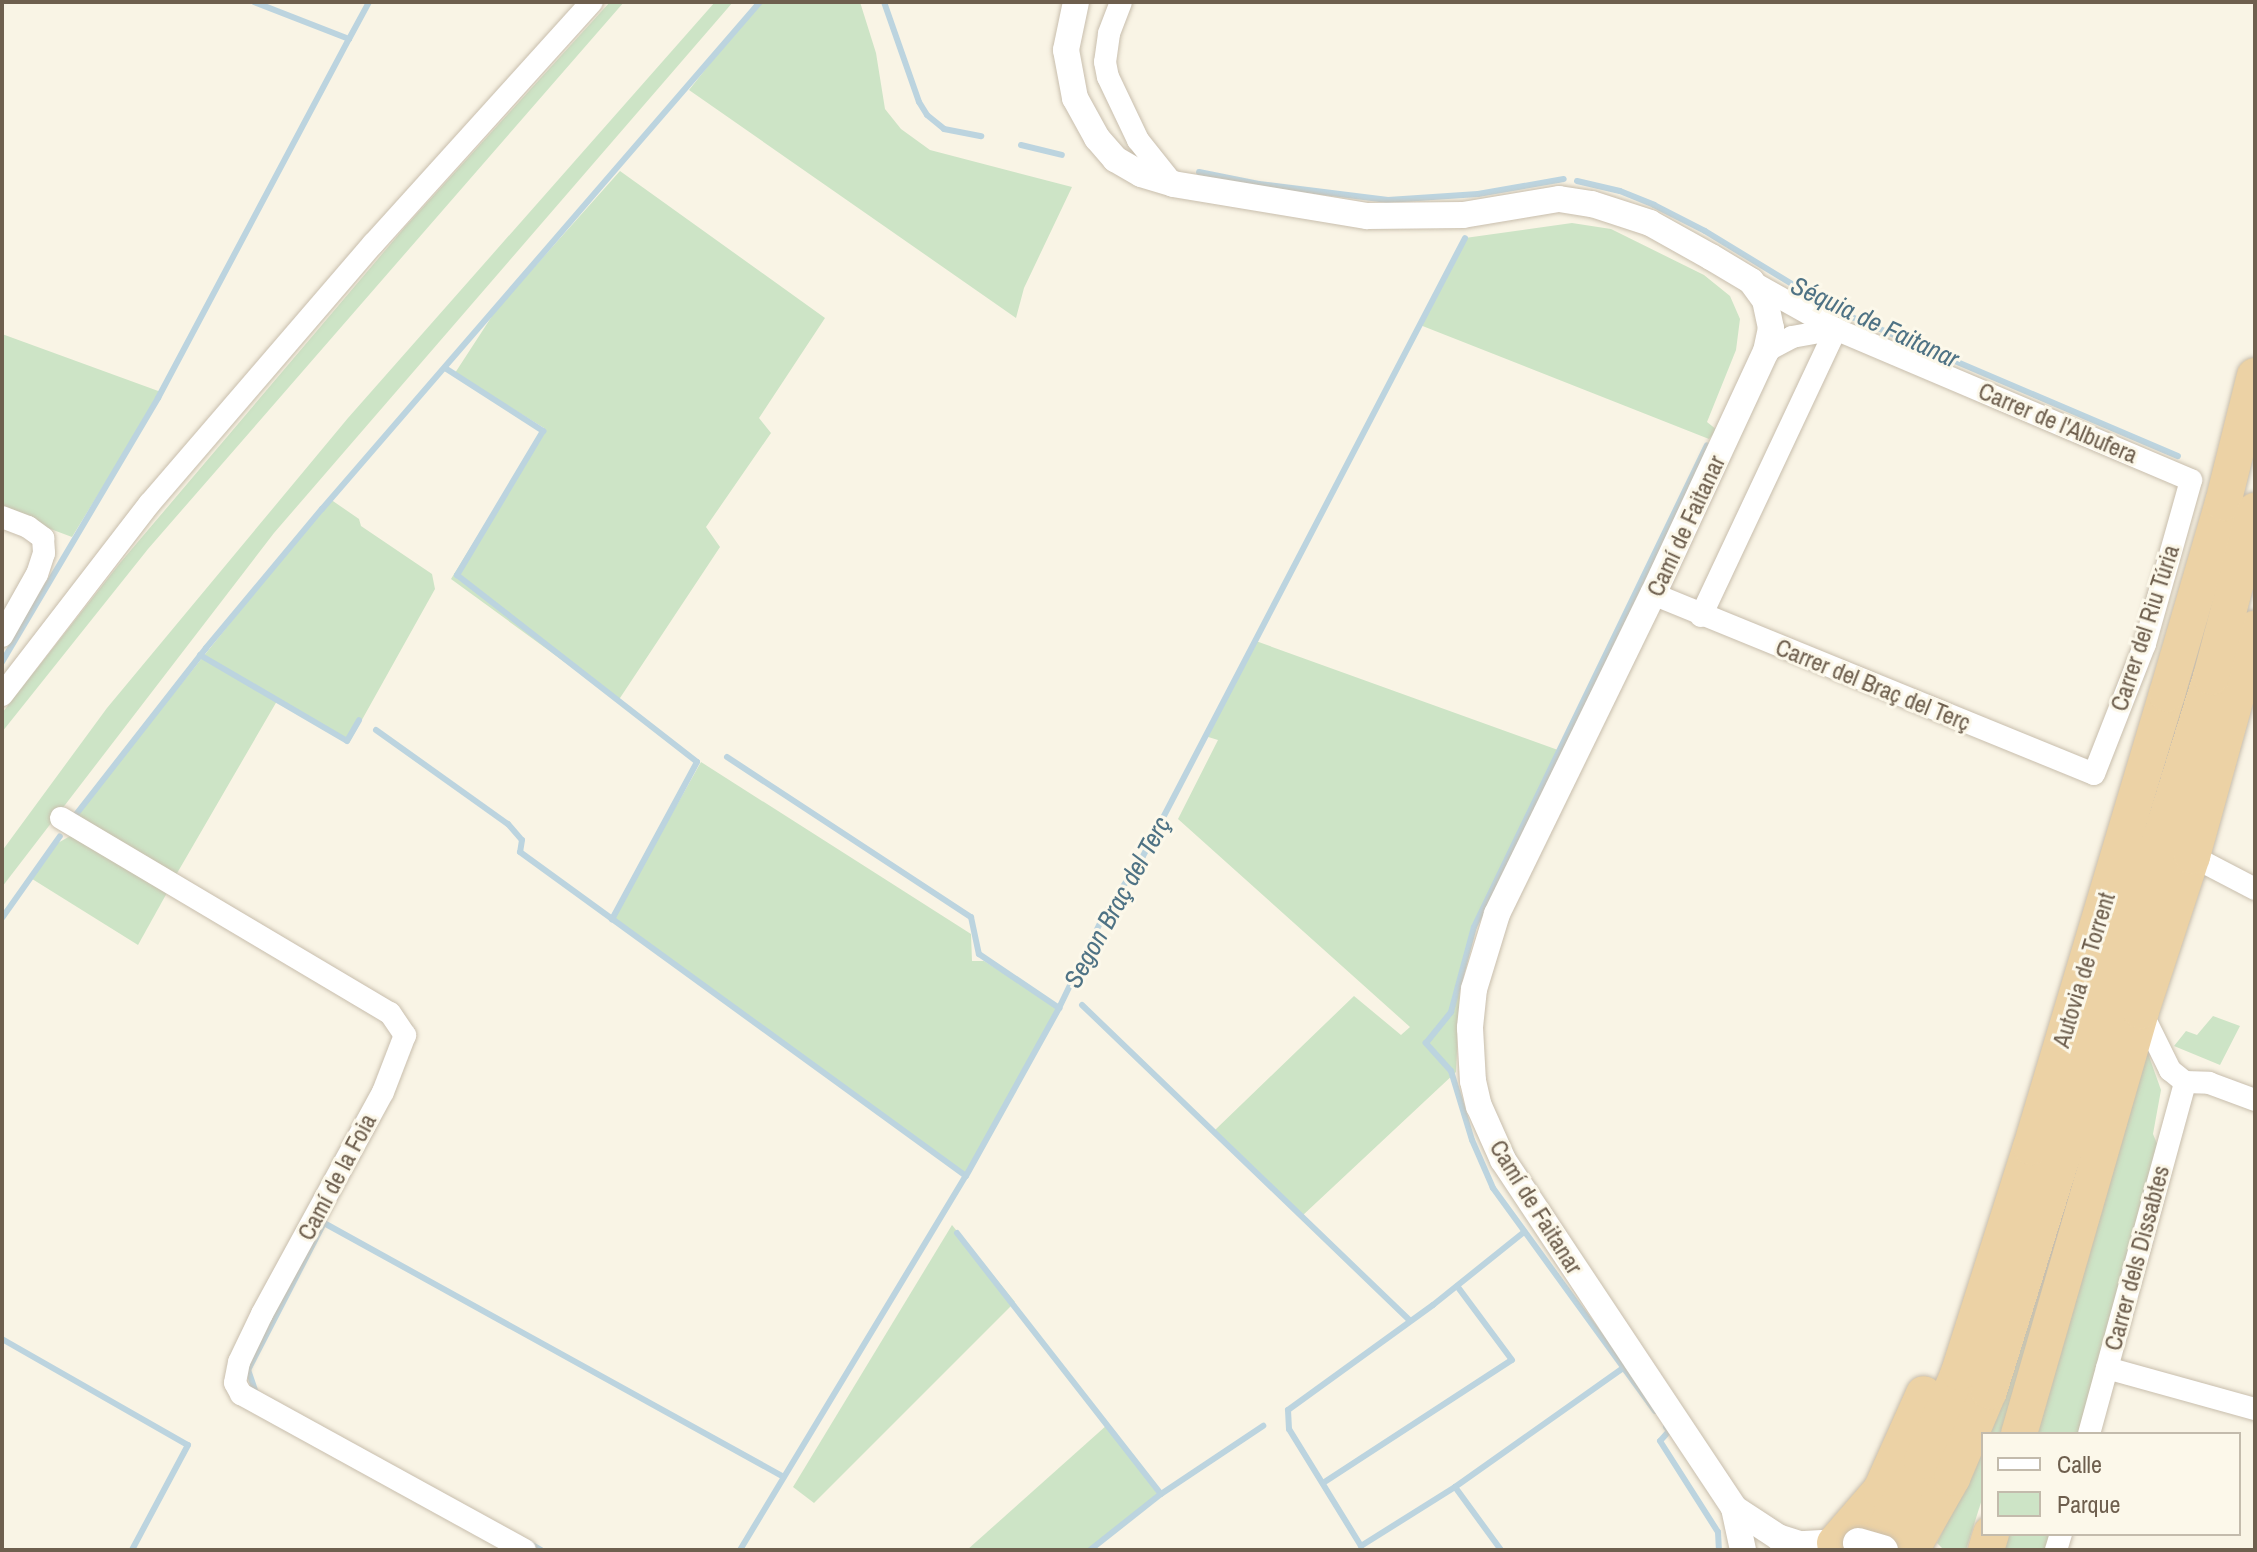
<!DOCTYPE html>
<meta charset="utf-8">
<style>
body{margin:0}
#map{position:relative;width:2257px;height:1552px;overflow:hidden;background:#f9f4e5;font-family:"Archivo Narrow",sans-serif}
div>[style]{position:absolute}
.green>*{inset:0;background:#cde4c6}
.stream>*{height:6px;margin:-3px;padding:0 3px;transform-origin:3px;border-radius:3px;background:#bcd4df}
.roads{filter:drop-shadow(0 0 2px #c8bead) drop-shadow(0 0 2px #c8bead)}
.minor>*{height:22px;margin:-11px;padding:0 11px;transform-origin:11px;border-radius:11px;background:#fff}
.tertiary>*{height:26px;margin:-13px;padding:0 13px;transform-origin:13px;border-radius:13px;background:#fff}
.secondary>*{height:30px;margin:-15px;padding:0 15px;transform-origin:15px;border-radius:15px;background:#fff}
.trunk>*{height:36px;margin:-18px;padding:0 18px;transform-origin:18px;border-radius:18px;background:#ecd2a5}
.bridges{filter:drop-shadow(0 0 2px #cbbfac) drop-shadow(0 0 2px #cbbfac)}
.secondary-bridge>*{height:30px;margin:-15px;padding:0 15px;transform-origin:15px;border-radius:15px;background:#fff}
span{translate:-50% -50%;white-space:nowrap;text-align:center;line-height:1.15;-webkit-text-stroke:6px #fcf8ea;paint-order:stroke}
.street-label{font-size:24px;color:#6e5f4e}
.water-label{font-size:26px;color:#4e7284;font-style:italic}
.frame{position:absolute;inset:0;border:4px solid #6e5f4e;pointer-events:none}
.legend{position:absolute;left:1981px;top:1432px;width:260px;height:104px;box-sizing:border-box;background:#fcf8ea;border:2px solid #c3bbac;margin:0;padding:10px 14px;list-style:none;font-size:24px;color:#6e5f4e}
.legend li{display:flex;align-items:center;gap:16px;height:40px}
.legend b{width:40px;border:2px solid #c3bbac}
</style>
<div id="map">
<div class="green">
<i style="clip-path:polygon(610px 2px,624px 2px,148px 549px,2px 732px,2px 713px,120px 563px,405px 227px)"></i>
<i style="clip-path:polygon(715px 2px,733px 2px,274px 533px,2px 887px,2px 851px,107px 708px,348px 418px)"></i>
<i style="clip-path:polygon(759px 2px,860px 2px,876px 53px,885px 109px,901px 129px,930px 150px,1072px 187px,1024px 288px,1016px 318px,689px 90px)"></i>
<i style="clip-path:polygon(620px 171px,825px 318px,759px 418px,771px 433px,706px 527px,720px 547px,618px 701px,451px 579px,544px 428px,455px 373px,496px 310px)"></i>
<i style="clip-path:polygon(1572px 223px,1611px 229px,1704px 275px,1730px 296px,1740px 319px,1736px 350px,1707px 422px,1717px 430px,1709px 439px,1420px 325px,1465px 238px)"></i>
<i style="clip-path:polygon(2px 334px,161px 392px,72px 537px,2px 511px)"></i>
<i style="clip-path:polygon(330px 499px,359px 519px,361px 526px,432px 574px,435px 589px,349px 743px,277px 701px,176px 875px,75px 816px)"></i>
<i style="clip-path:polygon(1253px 640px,1558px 750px,1480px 912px,1461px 969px,1456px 1072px,1302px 1216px,1215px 1130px,1354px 996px,1401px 1035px,1410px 1027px,1178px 819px,1218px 740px,1205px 736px)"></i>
<i style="clip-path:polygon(701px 762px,971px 934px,972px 961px,984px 961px,1059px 1008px,966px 1176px,612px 920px)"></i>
<i style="clip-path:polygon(72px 835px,168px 891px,138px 945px,29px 877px,56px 844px)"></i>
<i style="clip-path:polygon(2213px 1016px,2240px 1026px,2220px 1065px,2174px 1046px,2186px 1031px,2197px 1035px)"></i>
<i style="clip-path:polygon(2145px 1045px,2161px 1090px,2153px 1134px,2158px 1146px,2078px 1434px,2030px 1434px)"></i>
<i style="clip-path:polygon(2092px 1118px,2004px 1434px,1989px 1434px,2053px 1245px)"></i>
<i style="clip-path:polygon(952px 1225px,1015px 1302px,814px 1503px,793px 1487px)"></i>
<i style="clip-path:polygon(1107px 1425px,1159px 1496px,1092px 1550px,967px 1550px)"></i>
<i style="clip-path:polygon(1983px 1450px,1983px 1496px,1966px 1550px,1944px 1550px,1937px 1543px)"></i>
<i style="clip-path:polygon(2001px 1534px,2051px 1534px,2047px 1550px,1996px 1550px)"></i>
</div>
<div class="stream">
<i style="left:254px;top:2px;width:102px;rotate:21.3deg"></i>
<i style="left:349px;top:39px;width:42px;rotate:-61.6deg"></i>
<i style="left:884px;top:2px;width:106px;rotate:70.7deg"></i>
<i style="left:919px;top:102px;width:15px;rotate:58deg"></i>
<i style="left:927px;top:115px;width:22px;rotate:39deg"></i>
<i style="left:944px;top:129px;width:38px;rotate:11deg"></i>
<i style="left:1021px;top:145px;width:42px;rotate:13.7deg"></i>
<i style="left:1199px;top:172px;width:61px;rotate:11.3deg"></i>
<i style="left:1259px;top:184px;width:130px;rotate:7.1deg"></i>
<i style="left:1388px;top:200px;width:90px;rotate:-3.8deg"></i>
<i style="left:1478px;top:194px;width:87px;rotate:-9.9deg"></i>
<i style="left:1577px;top:181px;width:44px;rotate:13.1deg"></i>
<i style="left:1620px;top:191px;width:37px;rotate:22deg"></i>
<i style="left:1654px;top:205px;width:57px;rotate:27deg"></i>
<i style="left:1705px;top:231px;width:150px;rotate:31.4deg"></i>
<i style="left:1833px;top:309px;width:375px;rotate:23.1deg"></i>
<i style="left:445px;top:368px;width:117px;rotate:32.7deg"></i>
<i style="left:543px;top:431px;width:168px;rotate:120.8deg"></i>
<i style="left:457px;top:575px;width:304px;rotate:37.9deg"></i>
<i style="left:697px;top:762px;width:179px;rotate:118.4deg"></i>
<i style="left:200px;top:655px;width:170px;rotate:30.3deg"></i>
<i style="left:347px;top:741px;width:24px;rotate:-60deg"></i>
<i style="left:2px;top:662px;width:307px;rotate:-59.4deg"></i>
<i style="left:158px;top:398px;width:407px;rotate:-62deg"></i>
<i style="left:376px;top:730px;width:162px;rotate:35.5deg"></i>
<i style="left:508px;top:824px;width:21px;rotate:49deg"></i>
<i style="left:522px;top:840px;width:12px;rotate:99deg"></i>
<i style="left:520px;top:852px;width:551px;rotate:36deg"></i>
<i style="left:727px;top:757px;width:292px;rotate:33.3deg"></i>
<i style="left:971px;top:917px;width:38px;rotate:78deg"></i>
<i style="left:979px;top:954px;width:97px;rotate:34deg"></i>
<i style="left:74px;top:817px;width:214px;rotate:-52deg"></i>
<i style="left:206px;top:648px;width:181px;rotate:-50.2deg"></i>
<i style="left:322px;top:509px;width:670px;rotate:-49.18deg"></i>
<i style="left:2px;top:918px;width:100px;rotate:-54.7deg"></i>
<i style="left:1082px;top:1005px;width:455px;rotate:43.9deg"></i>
<i style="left:957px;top:1233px;width:331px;rotate:52deg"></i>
<i style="left:2px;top:1339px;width:214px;rotate:29.7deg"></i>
<i style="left:188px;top:1445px;width:119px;rotate:118.1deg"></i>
<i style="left:256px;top:1393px;width:24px;rotate:-109deg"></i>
<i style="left:248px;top:1370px;width:165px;rotate:-62.7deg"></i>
<i style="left:324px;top:1223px;width:525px;rotate:28.91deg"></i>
<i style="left:1655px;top:1411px;width:276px;rotate:-126deg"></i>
<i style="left:1493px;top:1188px;width:52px;rotate:-113.6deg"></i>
<i style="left:1472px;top:1140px;width:72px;rotate:-106.9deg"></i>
<i style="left:1451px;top:1071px;width:38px;rotate:-132deg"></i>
<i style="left:1426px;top:1043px;width:40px;rotate:-51deg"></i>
<i style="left:1451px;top:1012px;width:88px;rotate:-74.9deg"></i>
<i style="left:1474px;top:927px;width:535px;rotate:-64.2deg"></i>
<i style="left:1666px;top:1427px;width:5px;rotate:53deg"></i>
<i style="left:1669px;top:1431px;width:13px;rotate:132deg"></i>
<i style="left:1660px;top:1441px;width:108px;rotate:57.5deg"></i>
<i style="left:1718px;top:1532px;width:18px;rotate:87deg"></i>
<i style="left:1323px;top:1483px;width:225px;rotate:-33.1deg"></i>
<i style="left:1512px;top:1360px;width:92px;rotate:-126.6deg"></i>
<i style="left:1455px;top:1487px;width:206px;rotate:-35.3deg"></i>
<i style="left:529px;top:1543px;width:14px;rotate:30deg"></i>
<i style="left:740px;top:1550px;width:437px;rotate:-58.9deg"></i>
<i style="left:966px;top:1176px;width:192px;rotate:-61deg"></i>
<i style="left:1059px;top:1008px;width:103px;rotate:-64.2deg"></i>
<i style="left:1104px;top:915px;width:69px;rotate:-56.3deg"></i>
<i style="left:1142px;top:858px;width:699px;rotate:-62.48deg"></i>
<i style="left:1090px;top:1550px;width:90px;rotate:-38.3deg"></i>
<i style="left:1161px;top:1494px;width:123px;rotate:-33.7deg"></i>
<i style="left:1501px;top:1550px;width:78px;rotate:-126.1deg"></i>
<i style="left:1455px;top:1487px;width:111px;rotate:147.9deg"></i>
<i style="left:1361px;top:1546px;width:137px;rotate:-121.6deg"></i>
<i style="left:1289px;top:1429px;width:19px;rotate:-93deg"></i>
<i style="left:1288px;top:1410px;width:179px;rotate:-35.9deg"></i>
<i style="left:1433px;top:1305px;width:117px;rotate:-38.7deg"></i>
</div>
<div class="roads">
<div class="minor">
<i style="left:1121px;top:2px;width:34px;rotate:111deg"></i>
<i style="left:1109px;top:34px;width:28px;rotate:98deg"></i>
<i style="left:1105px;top:62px;width:15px;rotate:79deg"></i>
<i style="left:1108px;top:77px;width:70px;rotate:64.5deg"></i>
<i style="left:1138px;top:140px;width:56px;rotate:51.5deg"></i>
<i style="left:1766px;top:351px;width:30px;rotate:-28deg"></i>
<i style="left:1792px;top:337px;width:45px;rotate:-10.3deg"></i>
<i style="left:2px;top:517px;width:28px;rotate:21deg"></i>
<i style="left:28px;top:527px;width:19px;rotate:36deg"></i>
<i style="left:43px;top:538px;width:15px;rotate:86deg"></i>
<i style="left:44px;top:553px;width:22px;rotate:108deg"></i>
<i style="left:37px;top:574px;width:71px;rotate:119.4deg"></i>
<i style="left:1653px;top:594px;width:476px;rotate:22.2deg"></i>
<i style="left:2094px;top:774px;width:140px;rotate:-68.6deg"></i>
<i style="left:2145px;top:644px;width:170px;rotate:-74.3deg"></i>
<i style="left:2191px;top:480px;width:386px;rotate:-157deg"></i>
<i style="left:1836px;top:329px;width:96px;rotate:-150.8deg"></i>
<i style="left:1701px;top:616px;width:317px;rotate:-64.8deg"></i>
<i style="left:2px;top:695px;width:242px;rotate:-52.4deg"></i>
<i style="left:150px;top:503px;width:342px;rotate:-49.3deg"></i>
<i style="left:373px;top:244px;width:326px;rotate:-47.9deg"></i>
<i style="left:61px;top:818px;width:382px;rotate:30.7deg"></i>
<i style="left:390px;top:1013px;width:27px;rotate:56deg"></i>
<i style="left:405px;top:1035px;width:61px;rotate:111.1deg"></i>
<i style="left:383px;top:1092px;width:253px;rotate:118.6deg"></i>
<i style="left:262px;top:1314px;width:53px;rotate:115.6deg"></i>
<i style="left:239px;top:1362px;width:21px;rotate:101deg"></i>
<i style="left:235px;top:1383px;width:13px;rotate:61deg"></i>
<i style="left:241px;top:1394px;width:324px;rotate:28.8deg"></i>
<i style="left:2192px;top:856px;width:71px;rotate:27.6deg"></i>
<i style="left:2141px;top:1011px;width:66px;rotate:63.8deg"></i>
<i style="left:2170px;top:1070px;width:19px;rotate:39deg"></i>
<i style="left:2185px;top:1082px;width:24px;rotate:2deg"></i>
<i style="left:2209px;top:1083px;width:49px;rotate:20.3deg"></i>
<i style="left:2107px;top:1368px;width:154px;rotate:15.5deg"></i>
<i style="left:2089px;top:1434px;width:365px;rotate:-74.7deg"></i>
<i style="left:2056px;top:1550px;width:17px;rotate:-73deg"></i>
</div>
<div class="tertiary">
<i style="left:1076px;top:2px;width:49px;rotate:101.8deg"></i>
<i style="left:1066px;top:50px;width:49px;rotate:79.4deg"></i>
<i style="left:1075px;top:98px;width:46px;rotate:61.2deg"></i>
<i style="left:1097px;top:138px;width:28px;rotate:49deg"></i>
<i style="left:1115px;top:159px;width:30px;rotate:30deg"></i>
<i style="left:1141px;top:174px;width:34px;rotate:17deg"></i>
<i style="left:1173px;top:184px;width:197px;rotate:9.4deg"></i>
<i style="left:1367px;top:216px;width:96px;rotate:-0.6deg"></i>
<i style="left:1463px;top:215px;width:97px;rotate:-9.5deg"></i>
<i style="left:1559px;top:199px;width:33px;rotate:9deg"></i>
<i style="left:1592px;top:204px;width:61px;rotate:18.1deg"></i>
<i style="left:1650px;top:223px;width:70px;rotate:29.1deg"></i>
<i style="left:1711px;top:257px;width:47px;rotate:31deg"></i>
<i style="left:1751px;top:281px;width:24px;rotate:54deg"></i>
<i style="left:1765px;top:300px;width:29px;rotate:78deg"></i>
<i style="left:1771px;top:328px;width:24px;rotate:102deg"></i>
<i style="left:1766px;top:351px;width:268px;rotate:114.9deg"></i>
<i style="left:1653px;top:594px;width:356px;rotate:116deg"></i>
<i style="left:1497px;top:914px;width:78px;rotate:107deg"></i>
<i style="left:1474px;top:989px;width:39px;rotate:96deg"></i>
<i style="left:1470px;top:1028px;width:53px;rotate:86.8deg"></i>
<i style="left:1473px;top:1081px;width:26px;rotate:77deg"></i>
<i style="left:1479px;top:1106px;width:59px;rotate:66deg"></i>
<i style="left:1503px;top:1160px;width:418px;rotate:56.4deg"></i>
<i style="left:1734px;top:1508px;width:43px;rotate:77.9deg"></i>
<i style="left:1734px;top:1508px;width:53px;rotate:33.4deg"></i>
<i style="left:1778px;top:1537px;width:28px;rotate:18deg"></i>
</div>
<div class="secondary">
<i style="left:1796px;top:1550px;width:10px;rotate:-24deg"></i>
<i style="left:1805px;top:1546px;width:51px;rotate:-3.4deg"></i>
</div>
<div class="trunk">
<i style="left:2019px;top:1434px;width:440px;rotate:-73.9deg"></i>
<i style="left:2141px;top:1011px;width:163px;rotate:-71.8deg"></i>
<i style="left:2192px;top:856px;width:236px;rotate:-74.5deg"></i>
<i style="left:1835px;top:1543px;width:70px;rotate:-49deg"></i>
<i style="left:1881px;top:1490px;width:105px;rotate:-65.9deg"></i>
<i style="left:1873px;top:1550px;width:102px;rotate:-61.2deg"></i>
<i style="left:1922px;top:1461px;width:96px;rotate:-67.4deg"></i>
<i style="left:1959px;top:1372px;width:236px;rotate:-72.3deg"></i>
<i style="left:2031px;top:1147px;width:473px;rotate:-73.3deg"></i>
<i style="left:2167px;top:694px;width:199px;rotate:-73.7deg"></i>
<i style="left:2223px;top:503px;width:131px;rotate:-75.9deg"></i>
<i style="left:1911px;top:1550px;width:83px;rotate:-60.3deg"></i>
<i style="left:1952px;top:1478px;width:95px;rotate:-67deg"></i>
<i style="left:1989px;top:1391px;width:748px;rotate:-72.73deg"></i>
<i style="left:2211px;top:677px;width:172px;rotate:-75.2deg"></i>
<i style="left:1986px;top:1550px;width:17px;rotate:-73deg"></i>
</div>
</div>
<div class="bridges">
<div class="secondary-bridge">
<i style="left:1858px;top:1543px;width:26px;rotate:16deg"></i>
</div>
</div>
<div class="street-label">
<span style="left:2058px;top:423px;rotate:23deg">Carrer de l'Albufera</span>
<span style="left:1686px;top:526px;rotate:-65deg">Camí de Faitanar</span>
<span style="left:2145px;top:628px;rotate:-72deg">Carrer del Riu Túria</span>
<span style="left:1873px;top:685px;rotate:22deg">Carrer del Braç del Terç</span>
<span style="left:2084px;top:970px;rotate:-73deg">Autovia de Torrent</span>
<span style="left:337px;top:1177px;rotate:-62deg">Camí de la Foia</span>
<span style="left:1536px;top:1207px;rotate:58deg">Camí de Faitanar</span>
<span style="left:2137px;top:1258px;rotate:-75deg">Carrer dels Dissabtes</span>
</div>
<div class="water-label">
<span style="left:1875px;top:322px;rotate:25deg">Séquia de Faitanar</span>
<span style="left:1117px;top:902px;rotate:-61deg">Segon Braç del Terç</span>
</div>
<div class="frame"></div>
<ul class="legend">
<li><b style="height:10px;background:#fff"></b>Calle</li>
<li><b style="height:22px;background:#cde4c6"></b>Parque</li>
</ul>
</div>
